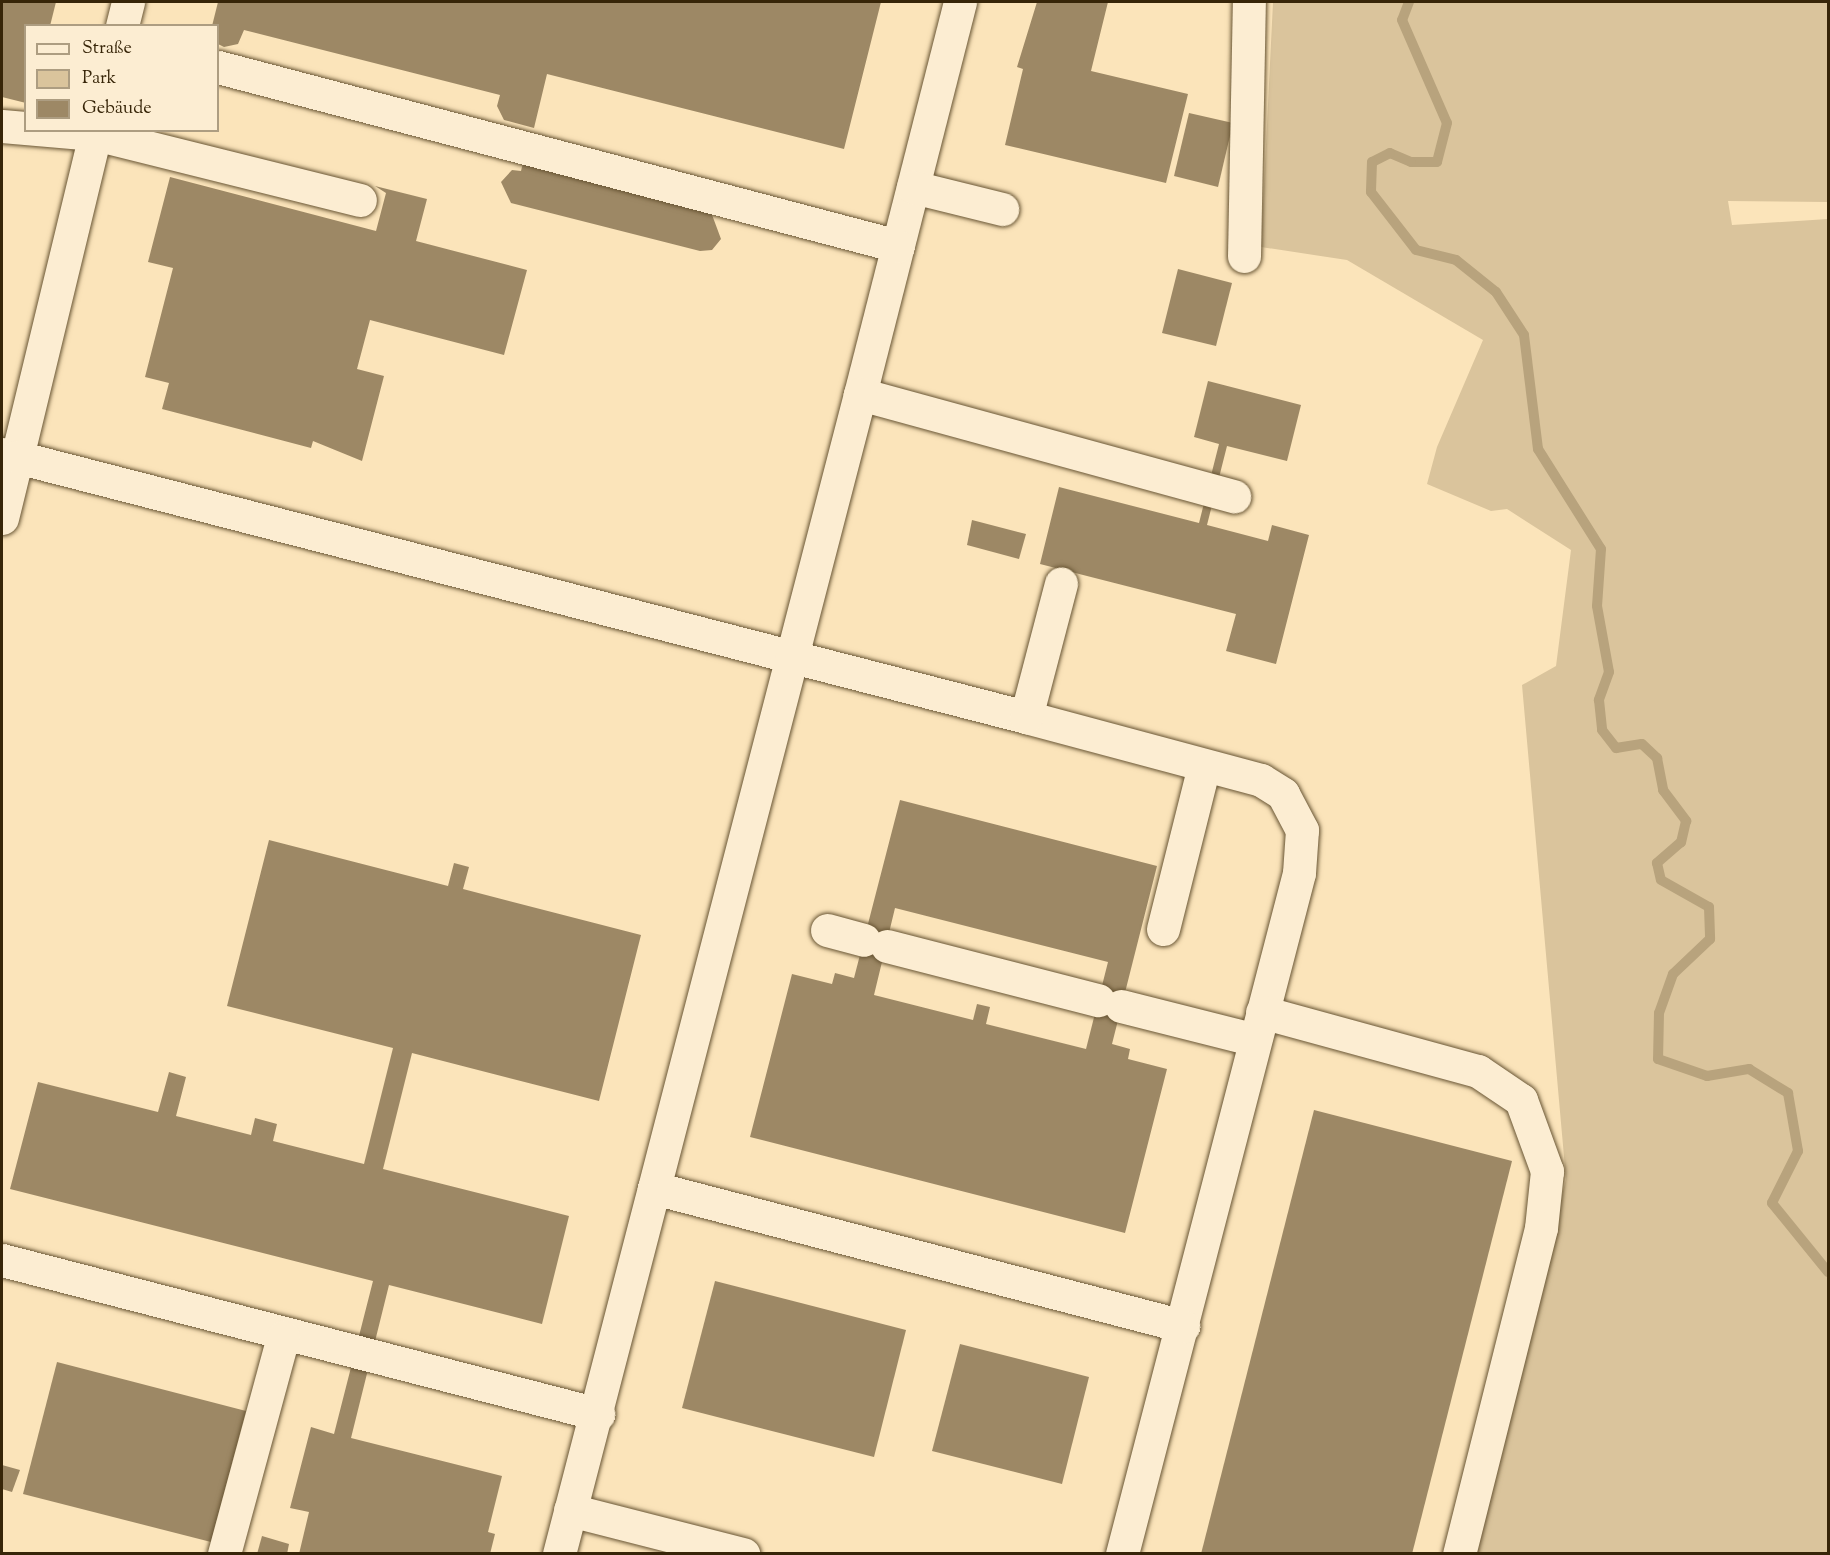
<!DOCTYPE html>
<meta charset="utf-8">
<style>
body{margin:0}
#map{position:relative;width:1830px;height:1555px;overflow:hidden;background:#fbe4ba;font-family:"Sorts Mill Goudy",serif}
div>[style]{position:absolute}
.green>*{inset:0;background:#dac49c}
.stream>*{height:10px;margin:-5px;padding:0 5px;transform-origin:5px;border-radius:5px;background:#b8a37d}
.building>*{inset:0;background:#9d8865}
.roads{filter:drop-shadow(0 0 2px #685534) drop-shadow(0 0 2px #685534)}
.minor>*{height:33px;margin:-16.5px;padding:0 16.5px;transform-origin:16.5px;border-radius:16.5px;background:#fcedd2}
span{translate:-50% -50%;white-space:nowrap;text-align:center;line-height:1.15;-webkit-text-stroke:4.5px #fcedd2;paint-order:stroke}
.frame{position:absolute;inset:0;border:3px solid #372508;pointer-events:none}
.legend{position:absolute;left:24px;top:24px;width:195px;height:108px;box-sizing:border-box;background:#fcedd2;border:2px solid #ad9d81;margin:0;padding:8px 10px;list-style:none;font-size:18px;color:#372508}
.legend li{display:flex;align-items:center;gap:12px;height:30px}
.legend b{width:30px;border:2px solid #ad9d81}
</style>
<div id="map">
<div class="green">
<i style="clip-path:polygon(1273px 2px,1828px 2px,1828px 202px,1728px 201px,1732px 225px,1828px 219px,1828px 1553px,1475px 1553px,1566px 1179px,1522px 685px,1556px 666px,1571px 550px,1507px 509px,1491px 511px,1427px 484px,1437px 447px,1483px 340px,1347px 260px,1261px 247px)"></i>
</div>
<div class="stream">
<i style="left:1409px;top:2px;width:19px;rotate:111deg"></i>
<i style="left:1402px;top:20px;width:112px;rotate:66.4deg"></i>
<i style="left:1447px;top:123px;width:40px;rotate:104.4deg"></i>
<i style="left:1437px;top:162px;width:26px;rotate:180deg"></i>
<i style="left:1411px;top:162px;width:23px;rotate:-157deg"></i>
<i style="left:1390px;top:153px;width:20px;rotate:153deg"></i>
<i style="left:1372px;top:162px;width:30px;rotate:92deg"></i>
<i style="left:1371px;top:192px;width:73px;rotate:52.2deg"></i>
<i style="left:1416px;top:250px;width:41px;rotate:14deg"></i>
<i style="left:1456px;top:260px;width:51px;rotate:38.7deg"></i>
<i style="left:1496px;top:292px;width:51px;rotate:56.9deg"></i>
<i style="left:1524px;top:335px;width:115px;rotate:83deg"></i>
<i style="left:1538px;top:449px;width:118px;rotate:57.8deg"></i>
<i style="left:1601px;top:549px;width:57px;rotate:94deg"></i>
<i style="left:1597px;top:606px;width:67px;rotate:79.7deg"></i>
<i style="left:1609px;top:672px;width:30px;rotate:110deg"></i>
<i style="left:1599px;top:700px;width:30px;rotate:84deg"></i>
<i style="left:1602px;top:730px;width:23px;rotate:52deg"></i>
<i style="left:1616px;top:748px;width:26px;rotate:-9deg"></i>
<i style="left:1642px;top:744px;width:21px;rotate:43deg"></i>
<i style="left:1657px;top:758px;width:33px;rotate:79deg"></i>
<i style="left:1663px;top:790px;width:39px;rotate:53deg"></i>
<i style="left:1686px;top:821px;width:22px;rotate:103deg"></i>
<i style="left:1681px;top:842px;width:32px;rotate:139deg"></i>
<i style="left:1657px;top:863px;width:17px;rotate:77deg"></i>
<i style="left:1661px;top:880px;width:55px;rotate:29.4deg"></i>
<i style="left:1709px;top:907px;width:32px;rotate:88deg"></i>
<i style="left:1710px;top:939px;width:51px;rotate:136.6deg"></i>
<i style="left:1673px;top:974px;width:41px;rotate:109.7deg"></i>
<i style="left:1659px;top:1013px;width:46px;rotate:91.2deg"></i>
<i style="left:1658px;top:1059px;width:52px;rotate:19.1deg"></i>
<i style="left:1707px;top:1076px;width:43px;rotate:-9.5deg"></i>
<i style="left:1749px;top:1069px;width:46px;rotate:31.6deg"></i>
<i style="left:1788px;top:1093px;width:59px;rotate:80.2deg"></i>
<i style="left:1798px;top:1151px;width:58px;rotate:116.6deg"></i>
<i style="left:1772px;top:1203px;width:89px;rotate:50.9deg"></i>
</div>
<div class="building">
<i style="clip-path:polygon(2px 2px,56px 2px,50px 26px,26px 26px,26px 103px,2px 97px)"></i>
<i style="clip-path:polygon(218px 2px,881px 2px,844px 149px,547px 74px,534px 128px,504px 120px,497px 106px,500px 95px,244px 30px,238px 44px,224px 47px,218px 44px,218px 26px,212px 26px)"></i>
<i style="clip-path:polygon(1037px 2px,1108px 2px,1091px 71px,1188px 94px,1166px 183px,1005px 145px,1023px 69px,1017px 67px)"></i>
<i style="clip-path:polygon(1189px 113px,1233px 123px,1218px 187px,1174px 176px)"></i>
<i style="clip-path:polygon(523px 163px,711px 212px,721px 239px,712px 250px,700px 251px,511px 203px,501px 182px,512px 170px,521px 171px)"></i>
<i style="clip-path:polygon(170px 177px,376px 231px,386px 193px,375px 186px,427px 199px,416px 241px,527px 270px,504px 355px,370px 320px,357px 369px,384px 376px,362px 461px,313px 441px,311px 448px,162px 409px,169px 383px,145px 377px,173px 268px,148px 262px)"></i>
<i style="clip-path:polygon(1178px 269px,1232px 283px,1216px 346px,1162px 333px)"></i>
<i style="clip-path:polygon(1208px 381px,1301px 405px,1287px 461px,1227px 446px,1207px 525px,1268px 541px,1272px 525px,1309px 535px,1276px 664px,1226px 651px,1236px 614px,1040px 564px,1059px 487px,1199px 523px,1219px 444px,1194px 437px)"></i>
<i style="clip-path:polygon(972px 520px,1026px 534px,1019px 559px,967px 545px)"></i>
<i style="clip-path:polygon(evenodd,900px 800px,1157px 866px,1112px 1044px,1130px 1049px,1128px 1059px,1167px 1069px,1125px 1233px,750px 1137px,792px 974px,832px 984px,835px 973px,854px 978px,900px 800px,895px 908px,1108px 962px,1086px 1049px,986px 1024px,990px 1007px,977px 1004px,973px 1020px,874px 995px,895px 908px)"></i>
<i style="clip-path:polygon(269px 840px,448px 886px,454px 863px,469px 867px,463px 889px,641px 935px,599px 1101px,412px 1053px,383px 1169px,569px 1216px,542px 1324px,389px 1285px,351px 1438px,502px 1476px,488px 1532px,495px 1534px,490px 1554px,299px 1554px,309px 1512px,290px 1508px,311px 1427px,334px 1434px,373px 1281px,10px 1189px,38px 1082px,158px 1112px,169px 1072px,186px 1077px,176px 1116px,251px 1135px,255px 1118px,277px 1124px,273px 1141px,364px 1164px,393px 1048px,227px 1006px)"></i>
<i style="clip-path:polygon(1314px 1110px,1512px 1161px,1412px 1554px,1201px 1554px)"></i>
<i style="clip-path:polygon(715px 1281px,906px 1330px,874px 1457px,682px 1408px)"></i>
<i style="clip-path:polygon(960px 1344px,1089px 1377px,1062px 1484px,932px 1451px)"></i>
<i style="clip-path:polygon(57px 1362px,246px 1411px,211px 1542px,23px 1494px)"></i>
<i style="clip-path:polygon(2px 1465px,20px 1470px,12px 1492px,2px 1489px)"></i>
<i style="clip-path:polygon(262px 1536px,289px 1544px,287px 1554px,257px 1554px)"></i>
</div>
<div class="roads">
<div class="minor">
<i style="left:960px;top:2px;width:405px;rotate:104.3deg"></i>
<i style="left:860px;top:394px;width:388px;rotate:15.3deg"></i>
<i style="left:122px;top:26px;width:25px;rotate:-76deg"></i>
<i style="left:218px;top:67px;width:703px;rotate:14.75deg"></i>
<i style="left:2px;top:126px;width:93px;rotate:4.9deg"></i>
<i style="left:95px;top:134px;width:273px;rotate:14deg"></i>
<i style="left:913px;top:187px;width:92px;rotate:13.9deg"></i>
<i style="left:1244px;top:256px;width:254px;rotate:-88.9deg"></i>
<i style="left:2px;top:454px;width:15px;rotate:11deg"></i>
<i style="left:17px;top:457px;width:336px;rotate:-76.4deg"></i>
<i style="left:2px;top:518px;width:63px;rotate:-76.2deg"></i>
<i style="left:17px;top:457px;width:1042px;rotate:14.45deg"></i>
<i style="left:1026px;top:717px;width:243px;rotate:15deg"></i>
<i style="left:1261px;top:780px;width:26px;rotate:32deg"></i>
<i style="left:1283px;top:794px;width:41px;rotate:62.2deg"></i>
<i style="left:1302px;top:830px;width:43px;rotate:94deg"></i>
<i style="left:1299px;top:873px;width:704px;rotate:104.57deg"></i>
<i style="left:1026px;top:717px;width:138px;rotate:-75.3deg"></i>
<i style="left:1163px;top:929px;width:168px;rotate:-75.9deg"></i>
<i style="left:827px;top:930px;width:38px;rotate:15deg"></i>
<i style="left:887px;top:946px;width:218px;rotate:14.4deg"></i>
<i style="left:1121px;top:1006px;width:138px;rotate:14.2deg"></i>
<i style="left:1262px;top:1012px;width:224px;rotate:15.3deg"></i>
<i style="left:1478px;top:1071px;width:52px;rotate:34deg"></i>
<i style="left:1521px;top:1100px;width:76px;rotate:69.9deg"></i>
<i style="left:1547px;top:1171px;width:57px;rotate:96deg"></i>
<i style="left:1541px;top:1228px;width:336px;rotate:104.1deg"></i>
<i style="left:654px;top:1188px;width:547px;rotate:14.62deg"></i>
<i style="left:2px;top:1260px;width:616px;rotate:14.49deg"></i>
<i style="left:570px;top:1510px;width:179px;rotate:14.3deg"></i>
<i style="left:224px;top:1554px;width:225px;rotate:-74.8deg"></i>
<i style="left:559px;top:1554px;width:1198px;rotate:-75.45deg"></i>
</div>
</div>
<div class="frame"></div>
<ul class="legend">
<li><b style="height:8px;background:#fcedd2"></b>Straße</li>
<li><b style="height:16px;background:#dac49c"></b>Park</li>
<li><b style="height:16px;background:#9d8865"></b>Gebäude</li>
</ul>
</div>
